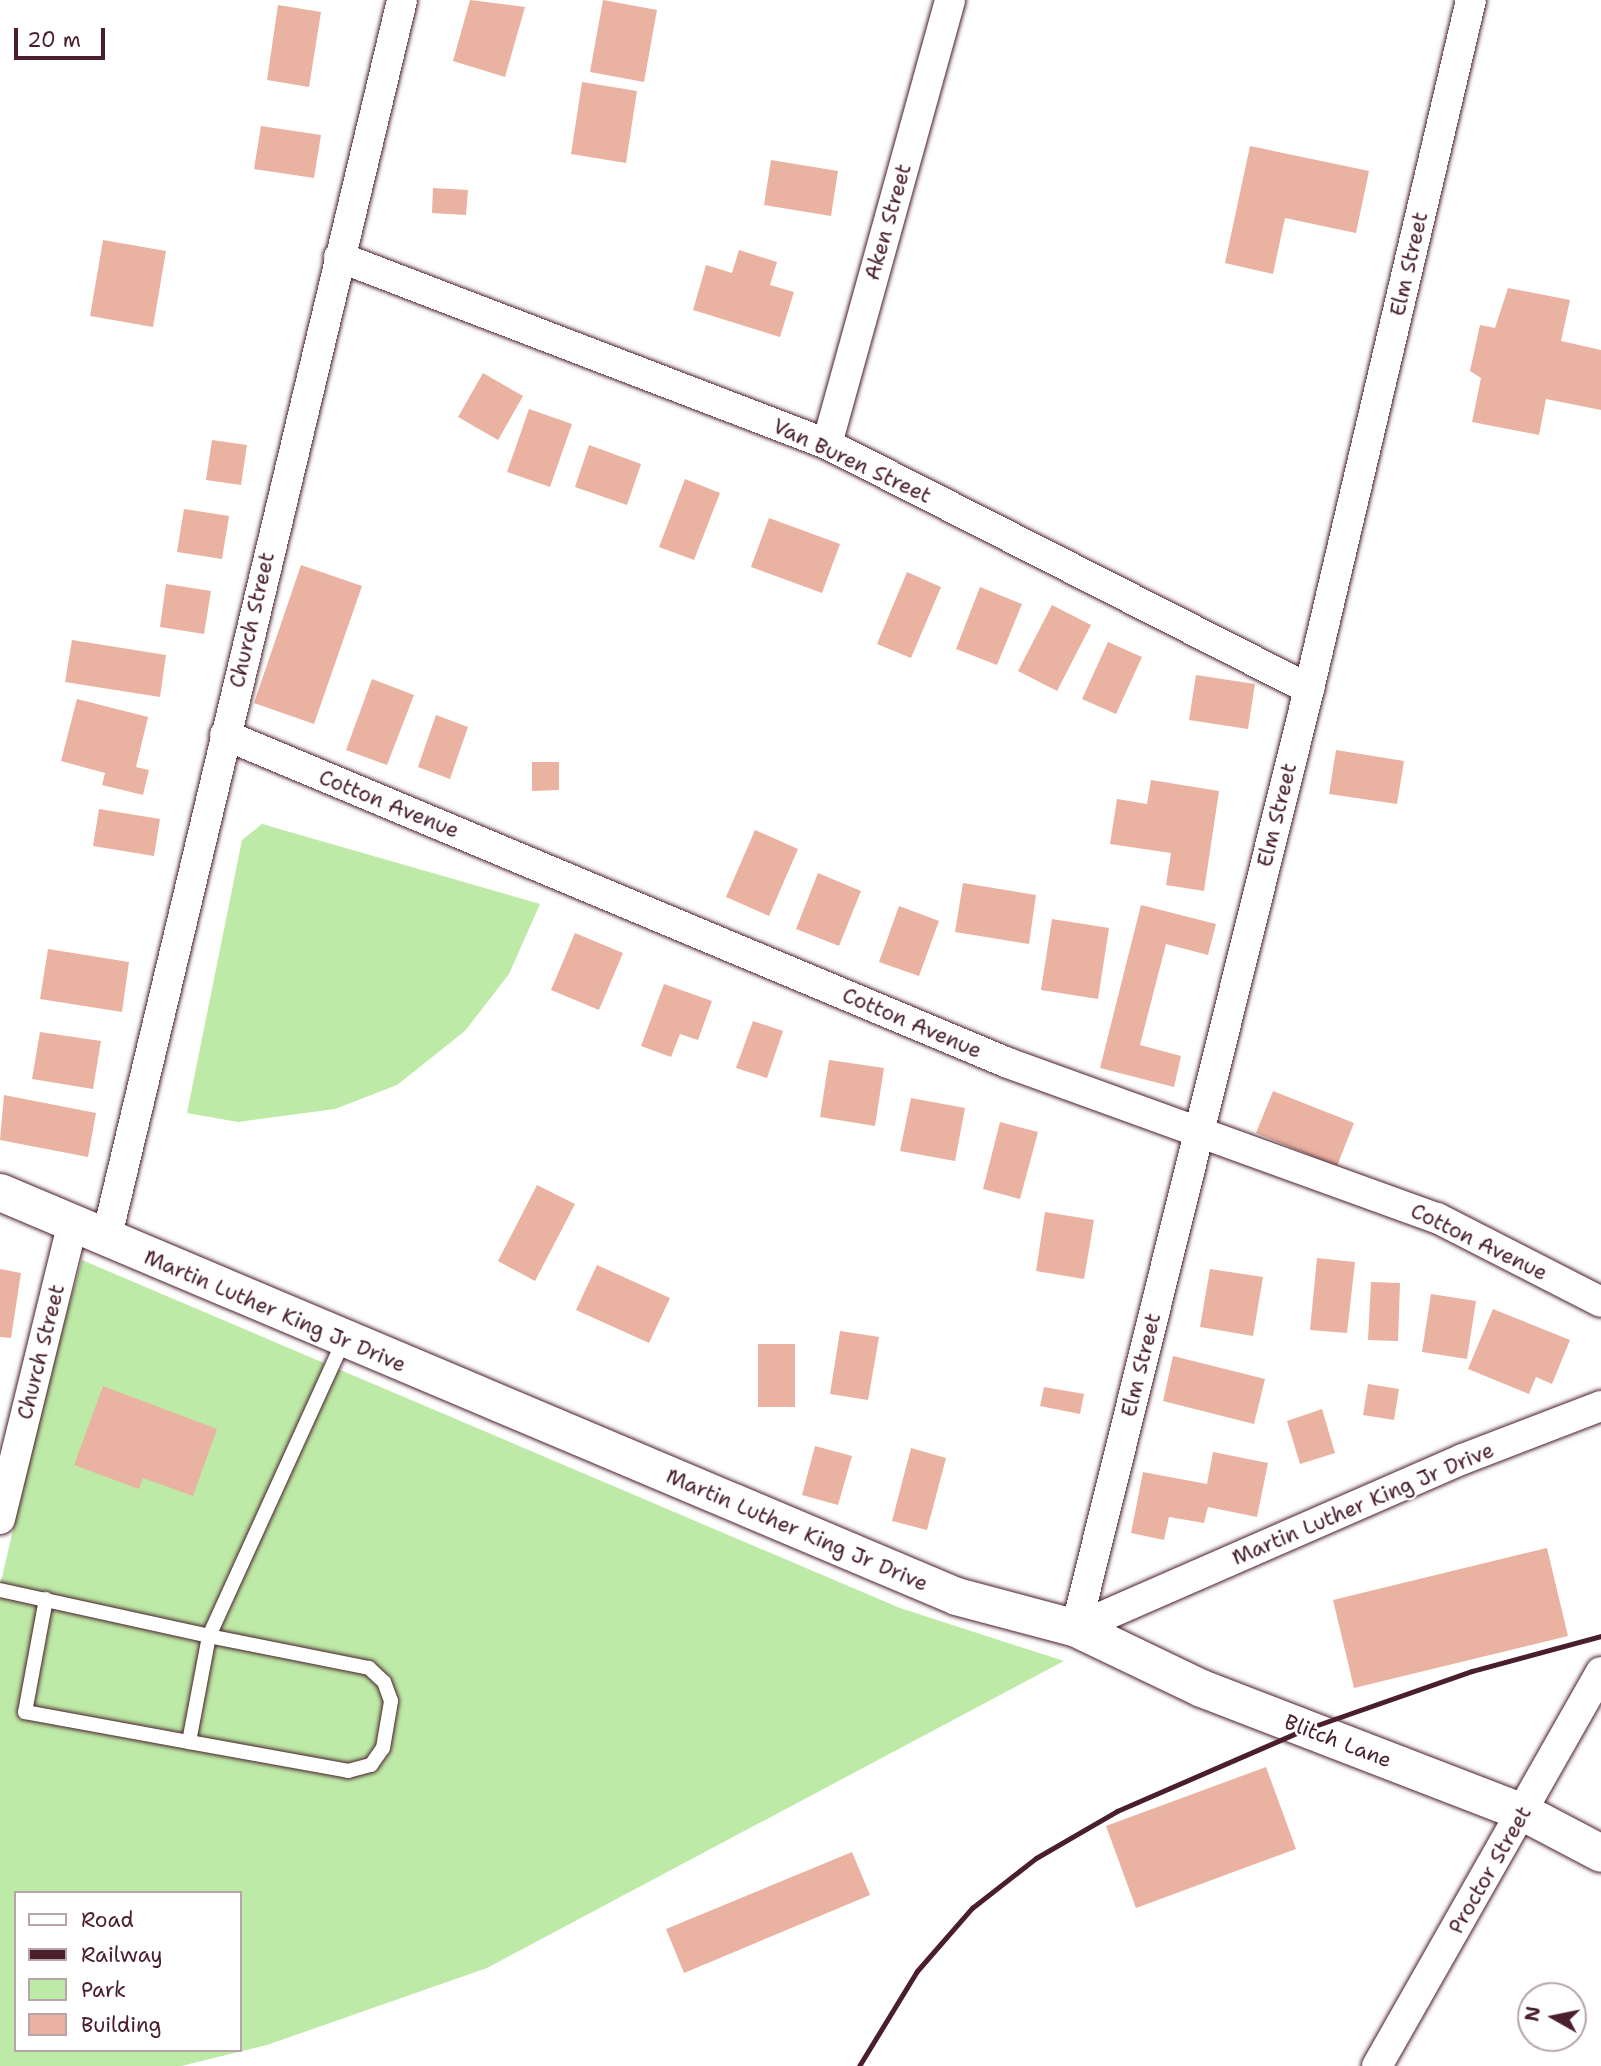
<!DOCTYPE html>
<style>
body{margin:0}
#map{position:relative;width:1601px;height:2066px;overflow:hidden;background:#fff;font-family:"Shantell Sans",sans-serif}
div>[style]{position:absolute}
.green>*{inset:0;background:#beeaa7}
.building>*{inset:0;background:#eab2a1}
.roads{filter:drop-shadow(0 0 2px #4a1f2b) drop-shadow(0 0 2px #4a1f2b)}
.service>*{height:14px;margin:-7px;padding:0 7px;transform-origin:7px;border-radius:7px;background:#fff}
.minor>*{height:30px;margin:-15px;padding:0 15px;transform-origin:15px;border-radius:15px;background:#fff}
.tertiary>*{height:37px;margin:-18.5px;padding:0 18.5px;transform-origin:18.5px;border-radius:18.5px;background:#fff}
.rail>*{height:5px;margin:-2.5px;padding:0 2.5px;transform-origin:2.5px;border-radius:2.5px;background:#4a1f2b}
span{translate:-50% -50%;white-space:nowrap;text-align:center;line-height:1.15;-webkit-text-stroke:5px #fff;paint-order:stroke}
.street-label{font-size:21px;color:#4a1f2b}
.legend{position:absolute;left:14px;top:1891px;width:228px;height:161px;box-sizing:border-box;background:#fff;border:2px solid #b7a5aa;margin:0;padding:9px 12px;list-style:none;font-size:21px;color:#4a1f2b}
.legend li{display:flex;align-items:center;gap:14px;height:35px}
.legend b{width:35px;border:2px solid #b7a5aa}
.north{position:absolute;left:1517px;top:1982px;width:70px;height:70px;box-sizing:border-box;background:#fff;border:2px solid #b7a5aa;border-radius:50%;rotate:279deg;font-size:19px;font-weight:700;line-height:28px;text-align:center;color:#4a1f2b}
.north::after{content:'';display:block;margin:auto;width:24px;height:32px;background:#4a1f2b;clip-path:polygon(50% 0,100% 100%,50% 72%,0 100%)}
.scale{position:absolute;left:14px;top:28px;width:91px;height:32px;box-sizing:border-box;border:4px solid #4a1f2b;border-top:0;padding-left:9px;font-size:21px;line-height:24px;white-space:nowrap;color:#4a1f2b;-webkit-text-stroke:5px #fff;paint-order:stroke}
</style>
<div id="map">
<div class="green">
<i style="clip-path:polygon(262px 824px,540px 904px,509px 974px,465px 1031px,397px 1085px,335px 1109px,238px 1122px,187px 1113px,242px 840px)"></i>
<i style="clip-path:polygon(evenodd,82px 1260px,900px 1608px,1064px 1661px,487px 1968px,267px 2045px,181px 2066px,0 2066px,0 1586px,49px 1373px,82px 1260px,16px 1893px,240px 1893px,240px 2050px,16px 2050px,16px 1893px)"></i>
</div>
<div class="building">
<i style="clip-path:polygon(470px 0,525px 7px,505px 77px,453px 61px)"></i>
<i style="clip-path:polygon(603px 0,657px 10px,644px 82px,590px 72px)"></i>
<i style="clip-path:polygon(278px 5px,321px 12px,309px 87px,267px 80px)"></i>
<i style="clip-path:polygon(582px 82px,637px 91px,626px 163px,571px 154px)"></i>
<i style="clip-path:polygon(261px 126px,321px 135px,314px 178px,254px 169px)"></i>
<i style="clip-path:polygon(1250px 146px,1369px 171px,1356px 233px,1285px 218px,1273px 274px,1225px 263px)"></i>
<i style="clip-path:polygon(771px 160px,838px 171px,831px 216px,764px 205px)"></i>
<i style="clip-path:polygon(433px 188px,468px 190px,466px 215px,432px 213px)"></i>
<i style="clip-path:polygon(103px 240px,166px 251px,153px 327px,90px 316px)"></i>
<i style="clip-path:polygon(739px 250px,777px 262px,770px 285px,794px 292px,780px 337px,693px 310px,706px 265px,732px 273px)"></i>
<i style="clip-path:polygon(1508px 288px,1570px 300px,1561px 341px,1601px 350px,1601px 410px,1546px 399px,1539px 435px,1472px 422px,1481px 378px,1470px 371px,1480px 325px,1495px 328px)"></i>
<i style="clip-path:polygon(483px 373px,523px 396px,498px 440px,458px 417px)"></i>
<i style="clip-path:polygon(529px 409px,572px 424px,550px 487px,507px 472px)"></i>
<i style="clip-path:polygon(212px 440px,247px 445px,241px 485px,206px 480px)"></i>
<i style="clip-path:polygon(589px 445px,641px 464px,627px 505px,575px 487px)"></i>
<i style="clip-path:polygon(685px 479px,720px 493px,694px 560px,659px 547px)"></i>
<i style="clip-path:polygon(184px 509px,229px 516px,222px 559px,177px 552px)"></i>
<i style="clip-path:polygon(769px 518px,840px 544px,822px 593px,751px 567px)"></i>
<i style="clip-path:polygon(301px 565px,362px 586px,314px 724px,254px 703px)"></i>
<i style="clip-path:polygon(907px 572px,941px 587px,911px 658px,877px 644px)"></i>
<i style="clip-path:polygon(166px 584px,211px 591px,204px 634px,160px 627px)"></i>
<i style="clip-path:polygon(980px 587px,1022px 604px,997px 665px,956px 649px)"></i>
<i style="clip-path:polygon(1052px 605px,1091px 625px,1057px 691px,1018px 671px)"></i>
<i style="clip-path:polygon(72px 640px,166px 655px,160px 697px,65px 682px)"></i>
<i style="clip-path:polygon(1108px 642px,1142px 657px,1116px 714px,1082px 699px)"></i>
<i style="clip-path:polygon(1196px 675px,1255px 684px,1248px 729px,1189px 720px)"></i>
<i style="clip-path:polygon(372px 679px,414px 695px,387px 765px,346px 750px)"></i>
<i style="clip-path:polygon(77px 699px,148px 717px,136px 767px,149px 770px,143px 795px,102px 785px,105px 773px,61px 761px)"></i>
<i style="clip-path:polygon(436px 715px,468px 727px,450px 779px,418px 767px)"></i>
<i style="clip-path:polygon(1336px 750px,1404px 761px,1397px 804px,1329px 794px)"></i>
<i style="clip-path:polygon(532px 762px,559px 762px,559px 790px,532px 791px)"></i>
<i style="clip-path:polygon(1151px 780px,1219px 791px,1204px 891px,1166px 885px,1171px 853px,1110px 844px,1117px 799px,1147px 804px)"></i>
<i style="clip-path:polygon(99px 809px,160px 819px,154px 856px,93px 846px)"></i>
<i style="clip-path:polygon(755px 830px,798px 849px,769px 916px,726px 897px)"></i>
<i style="clip-path:polygon(818px 873px,861px 891px,839px 946px,796px 929px)"></i>
<i style="clip-path:polygon(963px 883px,1036px 895px,1029px 944px,955px 932px)"></i>
<i style="clip-path:polygon(1141px 905px,1216px 924px,1208px 955px,1166px 944px,1140px 1045px,1181px 1056px,1174px 1087px,1100px 1068px)"></i>
<i style="clip-path:polygon(899px 906px,939px 921px,919px 976px,879px 962px)"></i>
<i style="clip-path:polygon(1052px 919px,1109px 928px,1098px 999px,1041px 990px)"></i>
<i style="clip-path:polygon(575px 933px,623px 953px,599px 1010px,551px 990px)"></i>
<i style="clip-path:polygon(48px 949px,129px 962px,122px 1012px,40px 999px)"></i>
<i style="clip-path:polygon(664px 984px,712px 1001px,698px 1040px,680px 1034px,671px 1057px,641px 1046px)"></i>
<i style="clip-path:polygon(753px 1021px,783px 1031px,767px 1078px,736px 1068px)"></i>
<i style="clip-path:polygon(40px 1032px,101px 1041px,93px 1089px,32px 1079px)"></i>
<i style="clip-path:polygon(829px 1060px,884px 1068px,875px 1126px,820px 1117px)"></i>
<i style="clip-path:polygon(1273px 1091px,1354px 1123px,1337px 1166px,1256px 1133px)"></i>
<i style="clip-path:polygon(4px 1095px,96px 1113px,88px 1157px,0 1140px)"></i>
<i style="clip-path:polygon(911px 1098px,965px 1108px,955px 1161px,900px 1151px)"></i>
<i style="clip-path:polygon(1000px 1122px,1038px 1132px,1020px 1199px,983px 1189px)"></i>
<i style="clip-path:polygon(537px 1185px,575px 1204px,535px 1281px,498px 1261px)"></i>
<i style="clip-path:polygon(1045px 1212px,1094px 1220px,1084px 1279px,1036px 1271px)"></i>
<i style="clip-path:polygon(1317px 1258px,1355px 1262px,1347px 1333px,1310px 1330px)"></i>
<i style="clip-path:polygon(597px 1265px,670px 1298px,649px 1343px,576px 1310px)"></i>
<i style="clip-path:polygon(0 1269px,21px 1273px,11px 1338px,0 1337px)"></i>
<i style="clip-path:polygon(1210px 1269px,1263px 1277px,1253px 1336px,1200px 1327px)"></i>
<i style="clip-path:polygon(1371px 1282px,1400px 1283px,1398px 1341px,1368px 1340px)"></i>
<i style="clip-path:polygon(1431px 1294px,1476px 1301px,1467px 1359px,1422px 1352px)"></i>
<i style="clip-path:polygon(1493px 1309px,1570px 1340px,1552px 1384px,1536px 1377px,1529px 1394px,1468px 1369px)"></i>
<i style="clip-path:polygon(840px 1331px,879px 1337px,868px 1400px,830px 1394px)"></i>
<i style="clip-path:polygon(758px 1344px,795px 1344px,795px 1407px,758px 1407px)"></i>
<i style="clip-path:polygon(1173px 1356px,1265px 1379px,1254px 1424px,1163px 1401px)"></i>
<i style="clip-path:polygon(1368px 1384px,1399px 1389px,1394px 1420px,1363px 1415px)"></i>
<i style="clip-path:polygon(103px 1386px,217px 1429px,193px 1496px,143px 1478px,139px 1489px,74px 1465px)"></i>
<i style="clip-path:polygon(1044px 1387px,1084px 1394px,1080px 1414px,1040px 1406px)"></i>
<i style="clip-path:polygon(1322px 1409px,1335px 1453px,1300px 1464px,1287px 1421px)"></i>
<i style="clip-path:polygon(815px 1446px,852px 1456px,838px 1505px,802px 1495px)"></i>
<i style="clip-path:polygon(911px 1448px,946px 1458px,927px 1530px,892px 1521px)"></i>
<i style="clip-path:polygon(1213px 1452px,1268px 1463px,1257px 1517px,1208px 1507px,1204px 1523px,1169px 1517px,1164px 1540px,1131px 1533px,1143px 1472px,1207px 1484px)"></i>
<i style="clip-path:polygon(1547px 1548px,1568px 1636px,1354px 1688px,1333px 1600px)"></i>
<i style="clip-path:polygon(1266px 1767px,1296px 1849px,1136px 1908px,1106px 1826px)"></i>
<i style="clip-path:polygon(852px 1852px,870px 1895px,684px 1973px,666px 1929px)"></i>
</div>
<div class="roads">
<div class="service">
<i style="left:0;top:1590px;width:214px;rotate:12.4deg"></i>
<i style="left:209px;top:1636px;width:325px;rotate:-65.5deg"></i>
<i style="left:46px;top:1599px;width:115px;rotate:100.5deg"></i>
<i style="left:25px;top:1712px;width:167px;rotate:10.4deg"></i>
<i style="left:189px;top:1742px;width:162px;rotate:10.3deg"></i>
<i style="left:348px;top:1771px;width:24px;rotate:-15deg"></i>
<i style="left:371px;top:1765px;width:21px;rotate:-55deg"></i>
<i style="left:383px;top:1748px;width:48px;rotate:-80.3deg"></i>
<i style="left:391px;top:1701px;width:20px;rotate:-110deg"></i>
<i style="left:384px;top:1682px;width:21px;rotate:-137deg"></i>
<i style="left:369px;top:1668px;width:163px;rotate:-168.7deg"></i>
<i style="left:209px;top:1636px;width:108px;rotate:100.7deg"></i>
</div>
<div class="minor">
<i style="left:339px;top:257px;width:523px;rotate:20.97deg"></i>
<i style="left:827px;top:444px;width:541px;rotate:26.94deg"></i>
<i style="left:827px;top:444px;width:461px;rotate:-74.5deg"></i>
<i style="left:225px;top:735px;width:849px;rotate:22.73deg"></i>
<i style="left:1008px;top:1063px;width:456px;rotate:19.9deg"></i>
<i style="left:1437px;top:1218px;width:184px;rotate:27.1deg"></i>
<i style="left:106px;top:1240px;width:1275px;rotate:-76.57deg"></i>
<i style="left:0;top:1519px;width:302px;rotate:-76.2deg"></i>
<i style="left:1076px;top:1628px;width:967px;rotate:-76.06deg"></i>
<i style="left:1309px;top:689px;width:708px;rotate:-76.77deg"></i>
<i style="left:1076px;top:1628px;width:422px;rotate:-23.6deg"></i>
<i style="left:1463px;top:1459px;width:148px;rotate:-21deg"></i>
<i style="left:1377px;top:2066px;width:453px;rotate:-60.4deg"></i>
</div>
<div class="tertiary">
<i style="left:0;top:1192px;width:1038px;rotate:22.91deg"></i>
<i style="left:956px;top:1596px;width:124px;rotate:14.9deg"></i>
<i style="left:1076px;top:1628px;width:139px;rotate:25.6deg"></i>
<i style="left:1201px;top:1688px;width:345px;rotate:21.1deg"></i>
<i style="left:1523px;top:1812px;width:88px;rotate:27.7deg"></i>
</div>
</div>
<div class="rail">
<i style="left:859px;top:2066px;width:111px;rotate:-58.6deg"></i>
<i style="left:917px;top:1971px;width:84px;rotate:-48.9deg"></i>
<i style="left:972px;top:1908px;width:81px;rotate:-38deg"></i>
<i style="left:1036px;top:1858px;width:94px;rotate:-30.1deg"></i>
<i style="left:1117px;top:1811px;width:206px;rotate:-23.5deg"></i>
<i style="left:1306px;top:1729px;width:176px;rotate:-19.3deg"></i>
<i style="left:1472px;top:1671px;width:134px;rotate:-15.2deg"></i>
</div>
<div class="street-label">
<span style="left:888px;top:222px;rotate:-74deg">Aken Street</span>
<span style="left:1409px;top:264px;rotate:-77deg">Elm Street</span>
<span style="left:852px;top:461px;rotate:25deg">Van Buren Street</span>
<span style="left:252px;top:620px;rotate:-77deg">Church Street</span>
<span style="left:389px;top:804px;rotate:22deg">Cotton Avenue</span>
<span style="left:1277px;top:815px;rotate:-76deg">Elm Street</span>
<span style="left:912px;top:1023px;rotate:23deg">Cotton Avenue</span>
<span style="left:1479px;top:1242px;rotate:26deg">Cotton Avenue</span>
<span style="left:275px;top:1311px;rotate:23deg">Martin Luther King Jr Drive</span>
<span style="left:41px;top:1352px;rotate:-76deg">Church Street</span>
<span style="left:1141px;top:1365px;rotate:-76deg">Elm Street</span>
<span style="left:1363px;top:1504px;rotate:-23deg">Martin Luther King Jr Drive</span>
<span style="left:797px;top:1530px;rotate:23deg">Martin Luther King Jr Drive</span>
<span style="left:1338px;top:1741px;rotate:21deg">Blitch Lane</span>
<span style="left:1490px;top:1870px;rotate:-60deg">Proctor Street</span>
</div>
<ul class="legend">
<li><b style="height:9px;background:#fff"></b>Road</li>
<li><b style="height:9px;background:#4a1f2b"></b>Railway</li>
<li><b style="height:19px;background:#beeaa7"></b>Park</li>
<li><b style="height:19px;background:#eab2a1"></b>Building</li>
</ul>
<div class="north">N</div>
<div class="scale">20 m</div>
</div>
